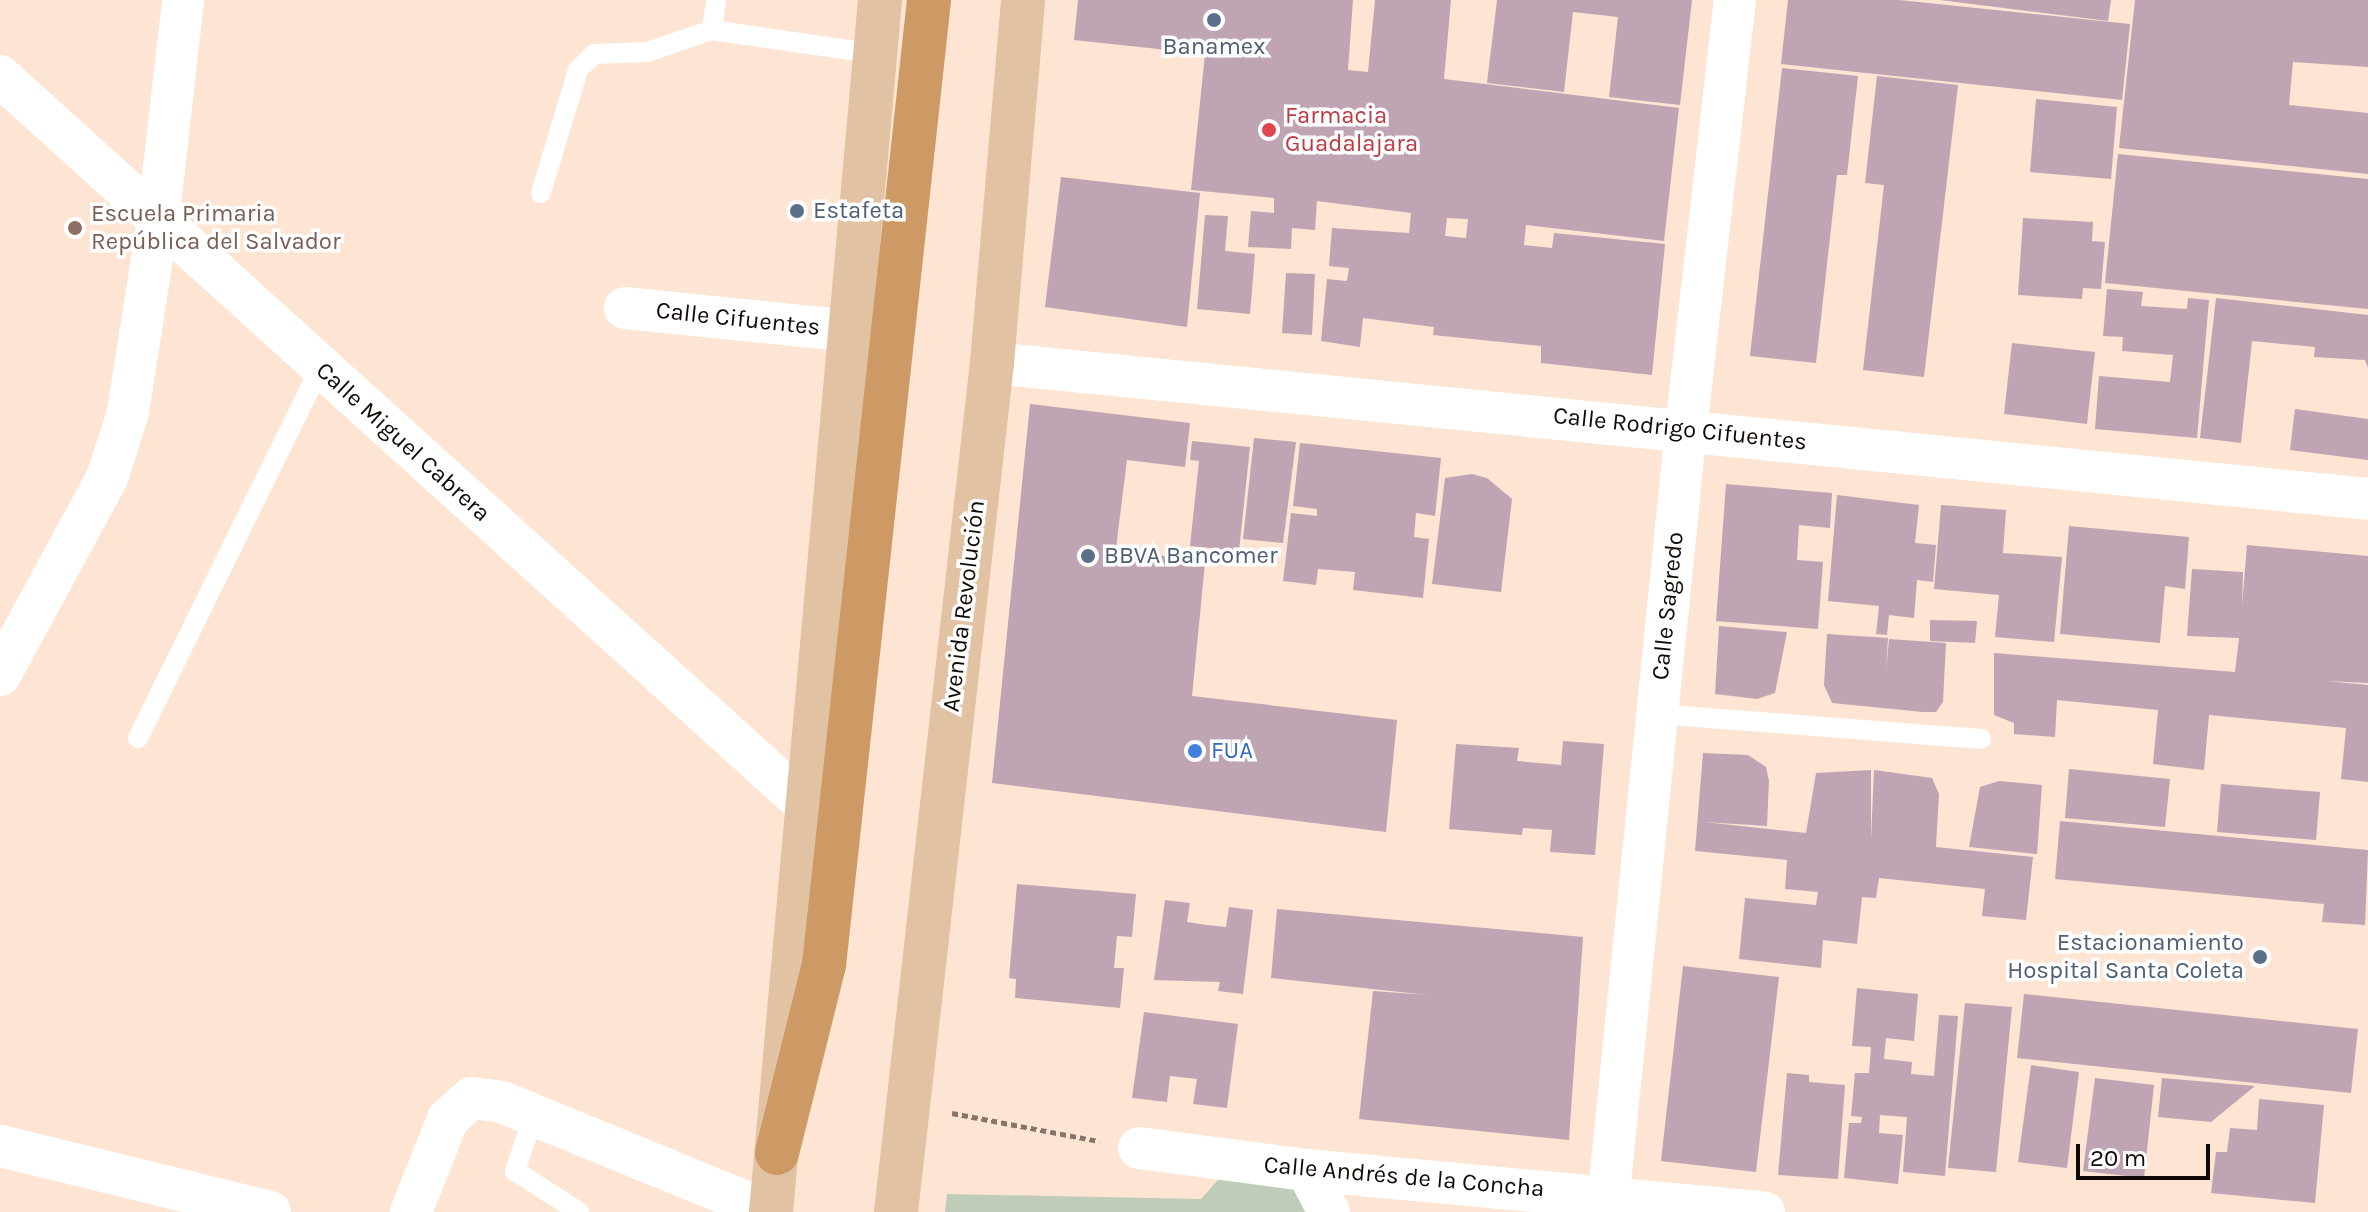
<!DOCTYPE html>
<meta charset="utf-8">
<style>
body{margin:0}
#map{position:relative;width:2368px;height:1212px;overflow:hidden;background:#fee4d2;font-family:Karla,sans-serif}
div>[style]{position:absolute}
.green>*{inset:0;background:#bfcdb8}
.building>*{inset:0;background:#bfa4b3}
.path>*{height:5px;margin-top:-2.5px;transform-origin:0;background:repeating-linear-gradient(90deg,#86756a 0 6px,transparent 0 10px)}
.service>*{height:20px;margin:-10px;padding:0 10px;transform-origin:10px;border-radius:10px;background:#fff}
.minor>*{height:42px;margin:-21px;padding:0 21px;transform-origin:21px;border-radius:21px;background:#fff}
.primary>*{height:44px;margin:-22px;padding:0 22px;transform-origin:22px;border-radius:22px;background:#e1c2a2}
.motorway>*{height:44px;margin:-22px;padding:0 22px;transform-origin:22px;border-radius:22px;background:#cd9964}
.dots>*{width:22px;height:22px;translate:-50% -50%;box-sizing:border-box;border:4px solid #fff;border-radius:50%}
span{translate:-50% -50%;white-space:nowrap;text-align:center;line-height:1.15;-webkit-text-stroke:7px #fff;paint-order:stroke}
.service-label{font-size:24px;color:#4e5e75}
.left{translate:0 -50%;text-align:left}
.right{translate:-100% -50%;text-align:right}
.health-label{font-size:24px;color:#be3a42}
.education-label{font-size:24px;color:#785e54}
.street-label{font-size:24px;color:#110905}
.shop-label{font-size:24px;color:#366cbe}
.scale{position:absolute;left:2076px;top:1144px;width:134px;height:36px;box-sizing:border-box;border:4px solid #110905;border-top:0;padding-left:10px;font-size:24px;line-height:28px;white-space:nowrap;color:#110905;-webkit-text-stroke:6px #fff;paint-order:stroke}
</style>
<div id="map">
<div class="green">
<i style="clip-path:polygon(1225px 1172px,1299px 1184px,1320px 1212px,945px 1212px,947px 1194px,1201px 1199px)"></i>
</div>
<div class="building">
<i style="clip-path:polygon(evenodd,1078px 0,1353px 0,1348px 70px,1368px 72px,1375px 0,1451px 0,1444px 79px,1679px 108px,1664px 241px,1526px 225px,1524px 245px,1552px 248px,1554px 233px,1665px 244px,1652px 375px,1541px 363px,1541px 346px,1433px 335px,1434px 327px,1363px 318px,1360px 347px,1321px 341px,1327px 279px,1347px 281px,1349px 268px,1329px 266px,1332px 228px,1409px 233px,1411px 213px,1317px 201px,1315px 230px,1292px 228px,1291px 249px,1248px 247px,1251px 211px,1274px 213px,1274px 198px,1191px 190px,1205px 54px,1074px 40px,1078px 0,1447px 218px,1468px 219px,1466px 238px,1445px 236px,1447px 218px)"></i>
<i style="clip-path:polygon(1497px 0,1692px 0,1680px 105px,1609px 97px,1618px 17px,1573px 12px,1564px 92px,1487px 83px)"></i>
<i style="clip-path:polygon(1788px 0,1899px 0,2130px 24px,2122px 100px,1781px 64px)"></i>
<i style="clip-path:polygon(1940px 0,2111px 0,2108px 21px)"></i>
<i style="clip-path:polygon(2135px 0,2368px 0,2368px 67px,2293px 62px,2289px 105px,2368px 113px,2368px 174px,2119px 148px)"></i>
<i style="clip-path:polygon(1782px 68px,1858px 76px,1847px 175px,1837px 175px,1816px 363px,1750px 356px)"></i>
<i style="clip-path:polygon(1877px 76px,1958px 85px,1924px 377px,1863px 370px,1884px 185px,1865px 183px)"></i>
<i style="clip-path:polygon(2036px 99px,2117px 107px,2111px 179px,2030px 172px)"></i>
<i style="clip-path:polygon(2118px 154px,2368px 179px,2368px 309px,2105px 283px)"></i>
<i style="clip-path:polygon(1061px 177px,1200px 193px,1187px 327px,1045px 307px)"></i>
<i style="clip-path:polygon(1205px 215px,1228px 216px,1225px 251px,1255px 254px,1250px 314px,1197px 309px)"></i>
<i style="clip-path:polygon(2023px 218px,2093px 222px,2092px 241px,2105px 242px,2101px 289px,2083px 288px,2082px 299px,2018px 295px)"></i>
<i style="clip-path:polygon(1286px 273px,1315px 274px,1312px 335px,1282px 333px)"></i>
<i style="clip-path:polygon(2107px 289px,2143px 292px,2141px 306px,2187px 309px,2188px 298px,2209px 300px,2197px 438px,2095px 429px,2099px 376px,2170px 382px,2173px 355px,2122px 351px,2123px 337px,2103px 336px)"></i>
<i style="clip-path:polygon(2216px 298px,2368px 315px,2368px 368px,2365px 360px,2314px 357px,2315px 347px,2252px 341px,2241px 443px,2200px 438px)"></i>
<i style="clip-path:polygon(2012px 343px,2095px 352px,2087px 424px,2004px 414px)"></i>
<i style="clip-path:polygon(1030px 404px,1190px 423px,1185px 467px,1127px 460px,1116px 548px,1205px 563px,1192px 696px,1397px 720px,1386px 832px,992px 783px)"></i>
<i style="clip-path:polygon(2295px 409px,2368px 419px,2368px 460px,2290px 450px)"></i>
<i style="clip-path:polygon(1254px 438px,1296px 442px,1283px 543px,1243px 539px)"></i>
<i style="clip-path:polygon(1192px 441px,1250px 447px,1239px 551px,1190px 546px,1199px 461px,1190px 460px)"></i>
<i style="clip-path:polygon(1300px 443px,1441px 458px,1435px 516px,1416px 513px,1414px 537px,1429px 539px,1423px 598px,1353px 590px,1355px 572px,1318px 569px,1316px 585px,1283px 581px,1291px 513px,1317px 516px,1317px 509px,1293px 506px)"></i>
<i style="clip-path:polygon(1472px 474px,1487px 478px,1512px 499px,1501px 592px,1432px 584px,1445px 478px)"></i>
<i style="clip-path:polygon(1726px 484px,1832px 493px,1830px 528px,1799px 525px,1797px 560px,1823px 562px,1818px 629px,1716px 621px)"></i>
<i style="clip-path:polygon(1837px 495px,1919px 505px,1915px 543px,1936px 545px,1933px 582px,1917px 580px,1914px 618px,1889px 615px,1887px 635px,1876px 634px,1879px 606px,1828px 601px)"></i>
<i style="clip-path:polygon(1941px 505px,2006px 510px,2003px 553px,2062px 557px,2054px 642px,1995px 637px,1999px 595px,1934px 589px)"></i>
<i style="clip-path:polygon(2069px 526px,2189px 537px,2185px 589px,2165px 586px,2160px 643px,2060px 634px)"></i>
<i style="clip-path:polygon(2247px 545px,2368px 556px,2368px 683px,2326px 681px,2368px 685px,2368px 782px,2341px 779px,2346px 728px,2209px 715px,2204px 770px,2153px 764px,2158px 710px,2057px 700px,2055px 737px,2014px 734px,2014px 723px,1994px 715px,1994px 653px,2235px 672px,2239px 638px,2187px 636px,2192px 569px,2243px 572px,2242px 606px)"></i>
<i style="clip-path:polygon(1930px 620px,1977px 621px,1975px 643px,1930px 641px)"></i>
<i style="clip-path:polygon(1719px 626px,1787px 632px,1775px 693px,1757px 699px,1715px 694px)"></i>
<i style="clip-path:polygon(1827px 634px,1888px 638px,1886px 671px,1889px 639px,1946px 643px,1943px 702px,1936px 712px,1923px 712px,1832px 703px,1824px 685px)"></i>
<i style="clip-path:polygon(1563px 741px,1604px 744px,1595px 855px,1550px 852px,1552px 830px,1523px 828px,1522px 835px,1449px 829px,1456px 744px,1519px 748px,1517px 761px,1561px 765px)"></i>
<i style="clip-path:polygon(1703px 753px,1748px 755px,1766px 767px,1769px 781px,1767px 826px,1704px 822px,1806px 833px,1816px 773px,1871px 770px,1871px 840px,1874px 770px,1932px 778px,1939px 794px,1936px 847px,2033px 857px,2026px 920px,1982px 916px,1985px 889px,1879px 878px,1876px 898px,1862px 897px,1857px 944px,1823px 940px,1821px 968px,1739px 959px,1745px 898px,1816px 905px,1818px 892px,1785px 889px,1787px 860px,1695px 851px)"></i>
<i style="clip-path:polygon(2069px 769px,2170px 779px,2165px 827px,2065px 818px)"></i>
<i style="clip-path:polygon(1999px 781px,2042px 785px,2037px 854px,1969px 847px,1980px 787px)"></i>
<i style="clip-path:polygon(2221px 784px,2320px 792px,2316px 840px,2217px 832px)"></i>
<i style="clip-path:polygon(2060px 821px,2368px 850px,2365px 925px,2322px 922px,2324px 904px,2055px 879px)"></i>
<i style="clip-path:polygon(1017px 884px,1136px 894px,1132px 937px,1117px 936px,1114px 968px,1124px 968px,1120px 1008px,1015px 998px,1016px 979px,1009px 978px)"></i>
<i style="clip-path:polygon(1165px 900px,1190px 903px,1187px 922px,1207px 925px,1226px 927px,1229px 907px,1253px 910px,1243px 994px,1218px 991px,1220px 982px,1154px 980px)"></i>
<i style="clip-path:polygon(1277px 909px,1583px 937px,1569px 1140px,1359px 1119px,1373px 991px,1428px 995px,1271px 978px)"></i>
<i style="clip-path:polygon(1683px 966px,1779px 977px,1756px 1172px,1661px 1161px)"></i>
<i style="clip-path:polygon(1857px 988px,1918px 994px,1914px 1041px,1886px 1038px,1884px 1059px,1912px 1062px,1911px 1074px,1934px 1076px,1939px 1015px,1958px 1016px,1945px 1176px,1903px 1172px,1907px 1117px,1880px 1115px,1879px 1133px,1903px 1135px,1898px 1184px,1844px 1178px,1849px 1123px,1861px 1123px,1862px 1117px,1851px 1116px,1855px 1073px,1869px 1073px,1871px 1047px,1852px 1046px)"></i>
<i style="clip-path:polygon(2024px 994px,2358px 1029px,2351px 1093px,2017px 1058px)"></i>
<i style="clip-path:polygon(1965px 1003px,2012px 1007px,1996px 1172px,1948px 1168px)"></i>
<i style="clip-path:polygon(1144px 1012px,1238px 1024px,1227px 1108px,1193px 1104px,1197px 1079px,1170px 1076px,1167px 1102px,1132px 1098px)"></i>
<i style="clip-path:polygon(2031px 1065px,2079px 1072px,2067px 1168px,2018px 1162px)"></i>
<i style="clip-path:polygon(1787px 1073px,1809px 1075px,1809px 1082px,1845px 1085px,1838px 1179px,1778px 1175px)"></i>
<i style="clip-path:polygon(2095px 1078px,2154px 1085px,2144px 1178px,2083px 1171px)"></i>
<i style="clip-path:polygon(2162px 1078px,2255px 1086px,2211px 1122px,2158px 1117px)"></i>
<i style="clip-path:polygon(2259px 1099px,2324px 1105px,2315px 1203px,2211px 1193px,2216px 1152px,2227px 1152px,2230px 1128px,2257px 1130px)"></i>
</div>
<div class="path">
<i style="left:952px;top:1113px;width:150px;rotate:10.8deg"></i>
</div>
<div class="service">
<i style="left:712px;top:30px;width:30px;rotate:-82deg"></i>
<i style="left:541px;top:193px;width:128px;rotate:-73.3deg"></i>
<i style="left:578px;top:70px;width:23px;rotate:-45deg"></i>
<i style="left:594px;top:54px;width:53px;rotate:-2.2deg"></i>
<i style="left:647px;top:52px;width:69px;rotate:-18.7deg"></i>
<i style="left:712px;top:30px;width:166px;rotate:8.3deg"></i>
<i style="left:1657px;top:714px;width:325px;rotate:4.4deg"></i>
<i style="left:138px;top:738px;width:412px;rotate:-63.8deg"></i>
<i style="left:534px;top:1115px;width:59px;rotate:108.7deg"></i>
<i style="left:515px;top:1171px;width:76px;rotate:32.6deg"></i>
</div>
<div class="minor">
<i style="left:0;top:76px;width:1088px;rotate:42.13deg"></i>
<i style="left:625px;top:308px;width:226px;rotate:5.8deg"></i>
<i style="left:992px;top:363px;width:1383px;rotate:5.64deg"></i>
<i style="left:0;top:675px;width:224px;rotate:-61.5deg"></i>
<i style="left:107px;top:478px;width:69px;rotate:-72.3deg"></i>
<i style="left:128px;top:412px;width:193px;rotate:-81.1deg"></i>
<i style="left:158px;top:221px;width:222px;rotate:-83.5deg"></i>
<i style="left:0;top:1146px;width:278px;rotate:13.7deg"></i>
<i style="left:1139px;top:1148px;width:169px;rotate:7.5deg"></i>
<i style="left:1307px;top:1170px;width:459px;rotate:5.3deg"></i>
<i style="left:1307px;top:1170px;width:47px;rotate:62.4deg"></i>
<i style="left:411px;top:1212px;width:100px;rotate:-68.3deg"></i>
<i style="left:448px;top:1119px;width:31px;rotate:-42deg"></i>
<i style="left:471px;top:1098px;width:31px;rotate:7deg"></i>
<i style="left:502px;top:1102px;width:290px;rotate:22.3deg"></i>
<i style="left:1607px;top:1212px;width:787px;rotate:-84.24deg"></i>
<i style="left:1686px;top:429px;width:432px;rotate:-83.5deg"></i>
</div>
<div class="primary">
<i style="left:771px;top:1212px;width:1217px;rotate:-84.86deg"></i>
<i style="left:896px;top:1212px;width:854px;rotate:-83.55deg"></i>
<i style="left:992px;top:363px;width:364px;rotate:-85.1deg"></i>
</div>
<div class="motorway">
<i style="left:777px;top:1153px;width:194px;rotate:-76deg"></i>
<i style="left:824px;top:965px;width:971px;rotate:-83.79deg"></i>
</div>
<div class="dots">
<i style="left:1214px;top:20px;background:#5c6f8a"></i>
<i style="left:1269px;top:130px;background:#e0444e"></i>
<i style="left:797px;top:211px;background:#5c6f8a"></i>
<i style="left:75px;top:228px;background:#8d6e63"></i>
<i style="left:1088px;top:556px;background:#5c6f8a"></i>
<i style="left:1195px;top:751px;background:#3f7fe0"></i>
<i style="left:2260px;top:957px;background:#5c6f8a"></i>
</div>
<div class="service-label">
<span style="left:1214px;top:47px">Banamex</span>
<span class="left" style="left:813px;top:211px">Estafeta</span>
<span class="left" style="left:1104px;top:556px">BBVA Bancomer</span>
<span class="right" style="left:2244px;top:957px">Estacionamiento<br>Hospital Santa Coleta</span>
</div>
<div class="health-label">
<span class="left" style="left:1285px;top:130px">Farmacia<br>Guadalajara</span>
</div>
<div class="education-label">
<span class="left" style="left:91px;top:228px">Escuela Primaria<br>República del Salvador</span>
</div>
<div class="street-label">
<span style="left:738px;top:319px;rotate:6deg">Calle Cifuentes</span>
<span style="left:1680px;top:429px;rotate:6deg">Calle Rodrigo Cifuentes</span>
<span style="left:403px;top:442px;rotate:42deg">Calle Miguel Cabrera</span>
<span style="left:964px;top:606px;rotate:-83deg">Avenida Revolución</span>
<span style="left:1668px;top:606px;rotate:-84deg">Calle Sagredo</span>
<span style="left:1404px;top:1177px;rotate:5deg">Calle Andrés de la Concha</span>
</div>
<div class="shop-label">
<span class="left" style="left:1211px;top:751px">FUA</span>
</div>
<div class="scale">20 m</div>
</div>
